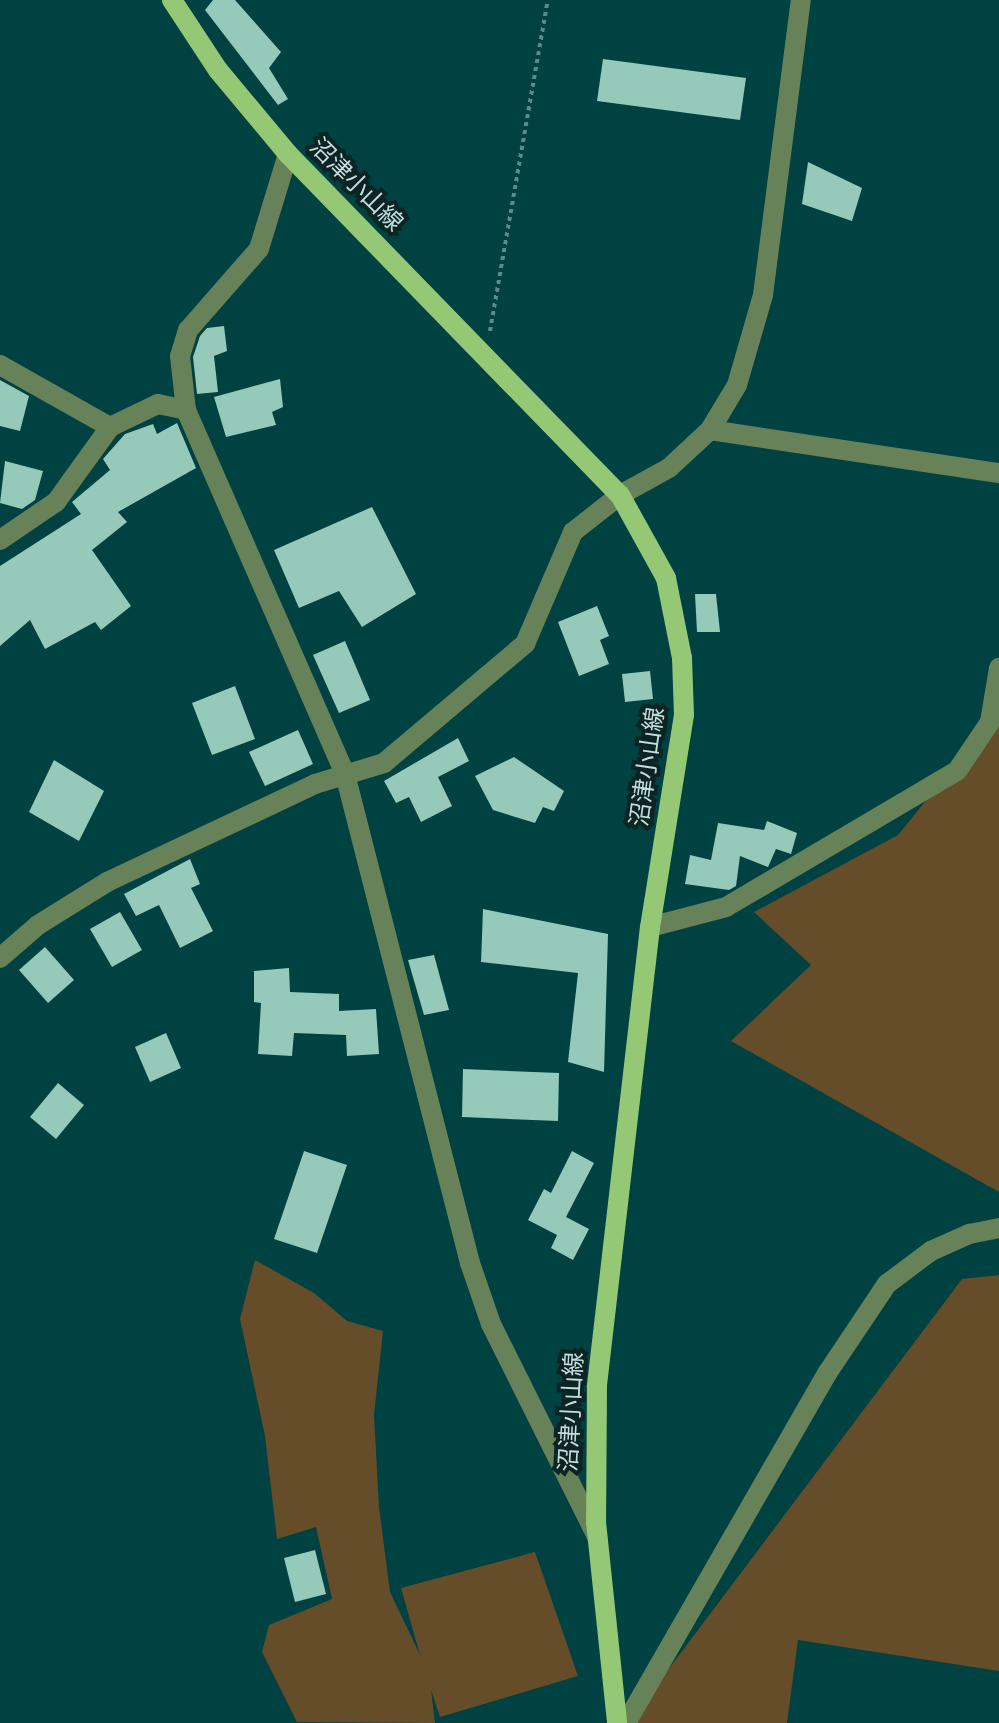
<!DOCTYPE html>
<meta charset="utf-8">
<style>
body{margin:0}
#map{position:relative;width:999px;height:1723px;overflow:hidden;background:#004141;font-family:Rubik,"Noto Sans JP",sans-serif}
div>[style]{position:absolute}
.green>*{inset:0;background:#664d29}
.building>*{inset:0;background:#95c9b9}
.path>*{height:4px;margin-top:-2px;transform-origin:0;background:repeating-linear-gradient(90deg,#5c8b8b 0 4px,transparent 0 8px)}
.minor>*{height:20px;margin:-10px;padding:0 10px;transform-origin:10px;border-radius:10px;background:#678158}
.major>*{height:20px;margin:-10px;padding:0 10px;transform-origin:10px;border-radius:10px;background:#95c874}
span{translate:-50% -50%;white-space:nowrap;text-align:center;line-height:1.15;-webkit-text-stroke:8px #0c2423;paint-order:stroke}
.street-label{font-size:24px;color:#c2dedd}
</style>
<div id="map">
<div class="green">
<i style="clip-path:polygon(990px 722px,999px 726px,999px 1192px,731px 1041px,811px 965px,754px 912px,898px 835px)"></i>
<i style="clip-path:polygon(255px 1260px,314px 1293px,347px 1321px,383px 1331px,374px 1415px,379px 1507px,390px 1592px,420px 1655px,401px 1588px,535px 1552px,578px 1676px,440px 1717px,431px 1690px,435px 1723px,297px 1722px,262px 1652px,269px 1625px,332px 1599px,316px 1527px,277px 1539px,265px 1436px,240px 1319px)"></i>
<i style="clip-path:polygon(999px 1275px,999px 1671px,798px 1640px,787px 1723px,628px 1723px,962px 1279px)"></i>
</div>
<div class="building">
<i style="clip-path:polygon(213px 0,235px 0,281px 52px,269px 68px,288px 99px,278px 105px,205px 10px)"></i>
<i style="clip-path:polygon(603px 59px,746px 78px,740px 120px,597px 101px)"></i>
<i style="clip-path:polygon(808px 162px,862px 188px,852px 221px,802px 204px)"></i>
<i style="clip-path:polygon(224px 326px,227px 351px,214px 356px,218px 392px,197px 394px,193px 357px,200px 336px,207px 328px)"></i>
<i style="clip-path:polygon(280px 379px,283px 407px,272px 412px,276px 425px,226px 437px,214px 397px)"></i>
<i style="clip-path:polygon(0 380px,29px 396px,20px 431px,0 426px)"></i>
<i style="clip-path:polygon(177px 423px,196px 468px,118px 512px,127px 522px,92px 550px,131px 606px,101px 630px,95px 622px,45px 649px,30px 620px,0 646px,0 566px,81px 514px,72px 502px,110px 470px,103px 459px,125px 434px,153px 424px,157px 434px)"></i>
<i style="clip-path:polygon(5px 461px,43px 471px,35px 500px,22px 509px,0 503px)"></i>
<i style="clip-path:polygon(372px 507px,416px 594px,362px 627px,339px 591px,299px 608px,274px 550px)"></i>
<i style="clip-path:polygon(695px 594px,716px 594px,720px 632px,697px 632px)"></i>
<i style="clip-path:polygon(597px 606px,609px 636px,600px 640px,609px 664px,579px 676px,558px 622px)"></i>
<i style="clip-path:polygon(345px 641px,370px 700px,339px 713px,313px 655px)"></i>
<i style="clip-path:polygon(650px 671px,653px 699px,625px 702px,622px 674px)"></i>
<i style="clip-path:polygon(235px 686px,255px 739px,212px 755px,192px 703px)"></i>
<i style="clip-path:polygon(298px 730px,313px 764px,265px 786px,249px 752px)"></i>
<i style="clip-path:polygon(458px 738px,469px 761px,438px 777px,452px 806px,421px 822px,409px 797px,396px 803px,384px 781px)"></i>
<i style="clip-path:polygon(514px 757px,564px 791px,554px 811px,543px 807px,535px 823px,493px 810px,475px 776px)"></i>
<i style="clip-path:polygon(54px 760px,104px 791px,79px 841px,29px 812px)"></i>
<i style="clip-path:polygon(767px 821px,797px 833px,791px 854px,776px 849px,768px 867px,740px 856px,736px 886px,729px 890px,685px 884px,690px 855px,711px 860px,718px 823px,764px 830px)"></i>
<i style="clip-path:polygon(190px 859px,200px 884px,191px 888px,213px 931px,180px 948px,159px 905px,136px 916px,124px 894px)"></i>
<i style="clip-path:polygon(483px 909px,608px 934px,604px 1072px,568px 1062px,578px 973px,481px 962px)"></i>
<i style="clip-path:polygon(120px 912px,142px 950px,112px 967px,90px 929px)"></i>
<i style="clip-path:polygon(45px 947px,74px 980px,48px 1003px,19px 970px)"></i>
<i style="clip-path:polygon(434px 955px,449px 1010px,424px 1015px,408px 960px)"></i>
<i style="clip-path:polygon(289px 968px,290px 992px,339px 994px,339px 1011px,376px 1009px,379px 1054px,347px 1056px,346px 1035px,294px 1033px,292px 1056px,258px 1054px,261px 1003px,254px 1002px,254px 971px)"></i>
<i style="clip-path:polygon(166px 1033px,181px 1068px,150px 1082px,135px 1047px)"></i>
<i style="clip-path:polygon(463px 1069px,559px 1073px,558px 1121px,462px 1117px)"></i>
<i style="clip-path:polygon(58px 1083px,84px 1105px,56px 1139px,30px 1117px)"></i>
<i style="clip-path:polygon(304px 1151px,347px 1165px,317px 1253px,274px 1239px)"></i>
<i style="clip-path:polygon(572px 1151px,594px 1163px,566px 1217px,589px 1229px,573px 1260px,551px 1248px,557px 1235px,528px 1220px,544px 1189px,551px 1193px)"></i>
<i style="clip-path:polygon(315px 1550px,326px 1594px,295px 1602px,284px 1558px)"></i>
</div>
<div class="path">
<i style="left:490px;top:331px;width:336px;rotate:-80.1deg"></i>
</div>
<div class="minor">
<i style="left:288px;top:154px;width:99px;rotate:107deg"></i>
<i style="left:259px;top:249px;width:108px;rotate:131.2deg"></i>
<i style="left:188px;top:330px;width:27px;rotate:107deg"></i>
<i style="left:180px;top:356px;width:54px;rotate:83.7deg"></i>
<i style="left:186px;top:410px;width:397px;rotate:66.4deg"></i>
<i style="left:345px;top:774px;width:505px;rotate:75.66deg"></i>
<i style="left:470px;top:1263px;width:65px;rotate:71deg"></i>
<i style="left:491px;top:1324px;width:238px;rotate:63.5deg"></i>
<i style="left:0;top:365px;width:126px;rotate:29.4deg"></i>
<i style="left:110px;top:427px;width:53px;rotate:-25.6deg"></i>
<i style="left:158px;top:404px;width:29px;rotate:12deg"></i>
<i style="left:710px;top:430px;width:292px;rotate:8.5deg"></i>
<i style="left:0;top:540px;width:68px;rotate:-34.2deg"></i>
<i style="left:56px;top:502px;width:92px;rotate:-54.2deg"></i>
<i style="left:650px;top:927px;width:79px;rotate:-14.7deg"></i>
<i style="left:726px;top:907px;width:268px;rotate:-30.5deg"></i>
<i style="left:957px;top:771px;width:59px;rotate:-56deg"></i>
<i style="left:990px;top:722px;width:55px;rotate:-80.5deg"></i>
<i style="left:0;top:958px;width:50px;rotate:-41deg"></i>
<i style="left:38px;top:925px;width:81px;rotate:-31.9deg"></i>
<i style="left:107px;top:882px;width:230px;rotate:-25.2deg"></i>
<i style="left:315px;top:784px;width:72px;rotate:-16.9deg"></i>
<i style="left:384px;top:763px;width:185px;rotate:-40.2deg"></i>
<i style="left:525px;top:644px;width:122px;rotate:-66.8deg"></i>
<i style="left:573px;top:532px;width:60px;rotate:-38.2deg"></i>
<i style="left:620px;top:495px;width:56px;rotate:-28.9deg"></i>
<i style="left:669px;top:468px;width:56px;rotate:-42.8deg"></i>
<i style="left:710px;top:430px;width:52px;rotate:-59deg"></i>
<i style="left:737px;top:385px;width:94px;rotate:-73.9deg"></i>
<i style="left:763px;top:295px;width:297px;rotate:-82.7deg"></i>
<i style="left:626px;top:1723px;width:405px;rotate:-60.1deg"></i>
<i style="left:828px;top:1372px;width:106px;rotate:-56.2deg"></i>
<i style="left:887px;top:1284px;width:55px;rotate:-36.9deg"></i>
<i style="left:931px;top:1251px;width:42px;rotate:-24.1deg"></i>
<i style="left:969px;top:1234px;width:31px;rotate:-11deg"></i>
</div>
<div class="major">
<i style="left:172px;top:0;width:84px;rotate:56.7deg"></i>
<i style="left:218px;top:70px;width:109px;rotate:50.2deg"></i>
<i style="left:288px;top:154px;width:476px;rotate:45.8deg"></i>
<i style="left:620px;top:495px;width:95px;rotate:61deg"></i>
<i style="left:666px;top:578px;width:82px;rotate:78.7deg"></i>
<i style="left:682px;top:658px;width:57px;rotate:88deg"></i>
<i style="left:684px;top:715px;width:215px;rotate:99.1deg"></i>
<i style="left:650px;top:927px;width:463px;rotate:96.6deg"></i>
<i style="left:597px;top:1387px;width:135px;rotate:90.4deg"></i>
<i style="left:596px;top:1522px;width:202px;rotate:84deg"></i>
</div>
<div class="street-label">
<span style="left:356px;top:185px;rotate:45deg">沼津小山線</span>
<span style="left:648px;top:767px;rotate:-82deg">沼津小山線</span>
<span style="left:572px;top:1412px;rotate:-87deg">沼津小山線</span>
</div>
</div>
